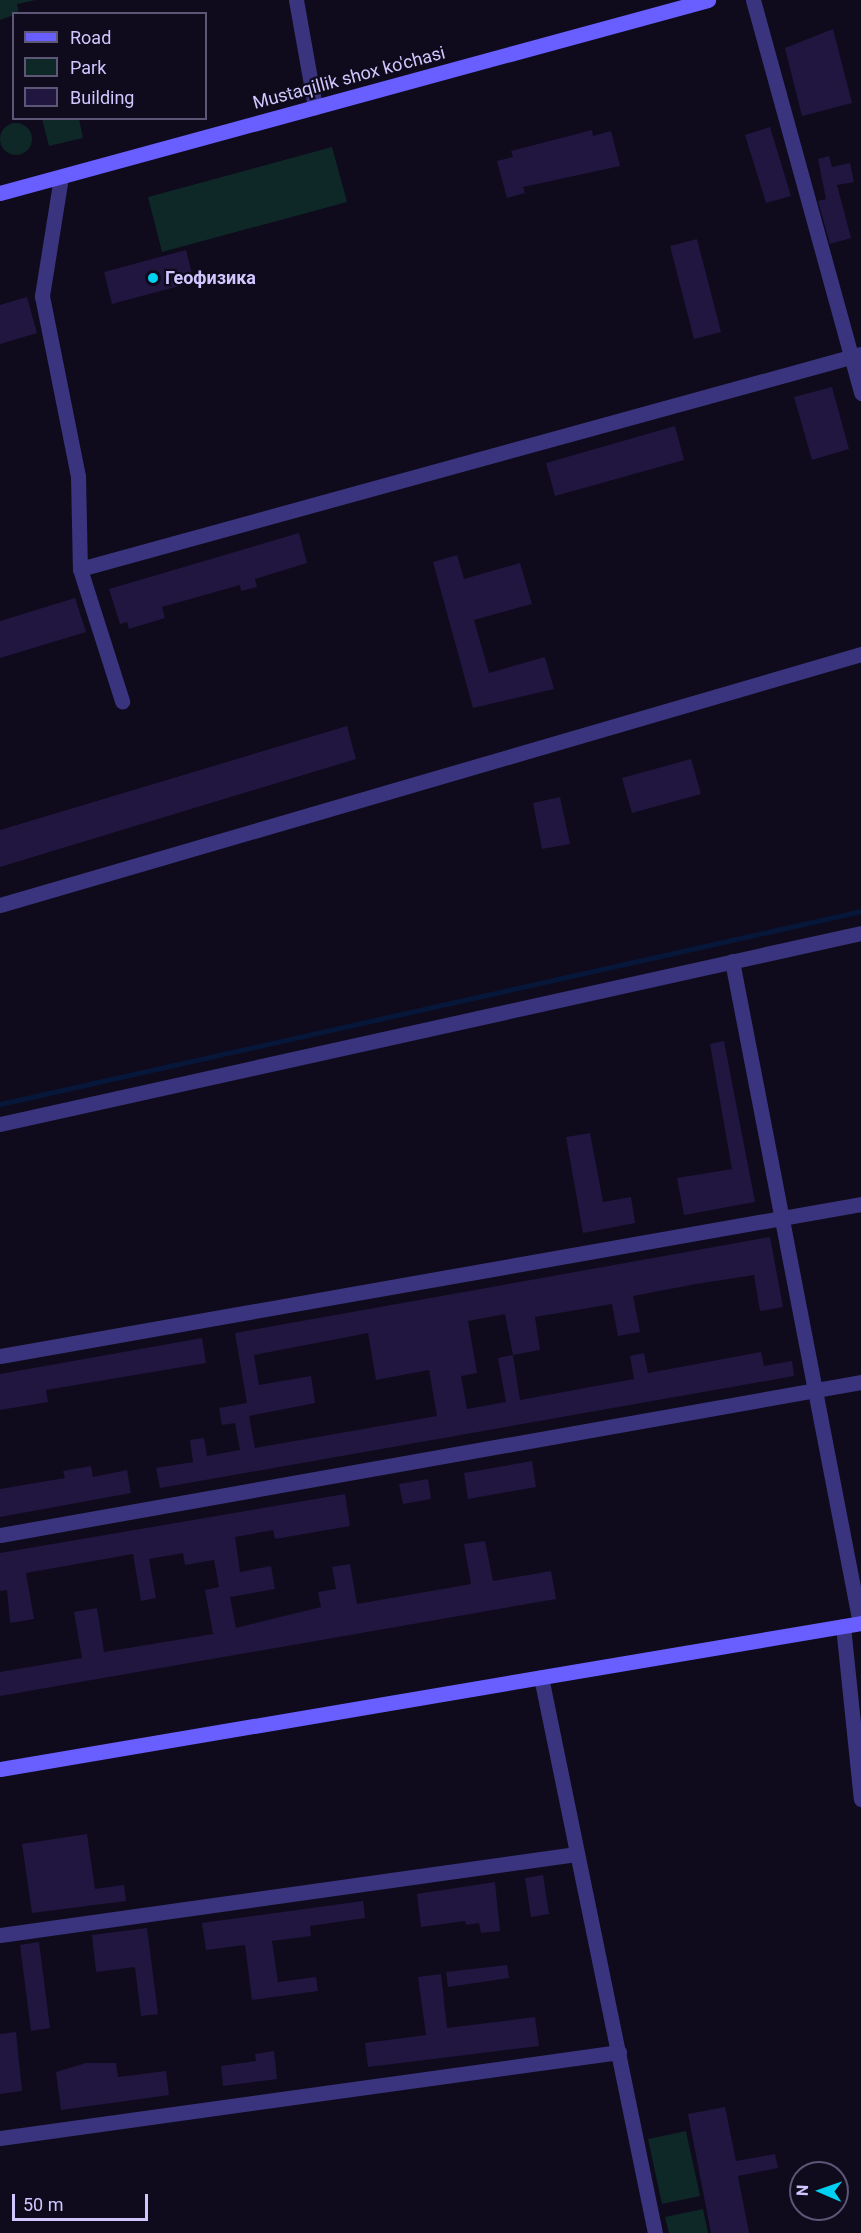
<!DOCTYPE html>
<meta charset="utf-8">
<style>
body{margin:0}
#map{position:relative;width:861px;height:2233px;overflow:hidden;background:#0f0b1d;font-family:Roboto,sans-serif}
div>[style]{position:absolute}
.green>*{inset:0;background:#0e2727}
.round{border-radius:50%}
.stream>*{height:5px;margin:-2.5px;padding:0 2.5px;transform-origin:2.5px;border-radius:2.5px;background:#07173a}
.building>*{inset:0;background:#20163f}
.street>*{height:15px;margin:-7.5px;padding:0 7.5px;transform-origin:7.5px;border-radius:7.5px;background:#3a347e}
.secondary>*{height:15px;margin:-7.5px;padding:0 7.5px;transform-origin:7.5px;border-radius:7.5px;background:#695eff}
.dots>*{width:16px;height:16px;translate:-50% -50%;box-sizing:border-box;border:3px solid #0f0b1d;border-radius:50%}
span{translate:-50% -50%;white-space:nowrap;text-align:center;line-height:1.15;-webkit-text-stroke:4.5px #0f0b1d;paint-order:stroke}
.street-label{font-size:18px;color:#d0c7ff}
.poi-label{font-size:18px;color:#d0c7ff;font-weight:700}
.left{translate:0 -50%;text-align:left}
.legend{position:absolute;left:12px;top:12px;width:195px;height:108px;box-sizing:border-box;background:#0f0b1d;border:2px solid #5c5677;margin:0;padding:8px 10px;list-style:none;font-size:18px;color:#d0c7ff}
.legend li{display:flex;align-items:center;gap:12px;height:30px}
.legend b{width:30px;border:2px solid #5c5677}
.north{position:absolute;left:789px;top:2161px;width:60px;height:60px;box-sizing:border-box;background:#0f0b1d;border:2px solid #5c5677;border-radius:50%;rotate:272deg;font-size:16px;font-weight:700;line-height:24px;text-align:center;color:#d0c7ff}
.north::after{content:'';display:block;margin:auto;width:21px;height:27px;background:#00d0f2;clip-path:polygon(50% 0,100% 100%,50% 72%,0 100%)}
.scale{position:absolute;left:12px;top:2194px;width:136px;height:27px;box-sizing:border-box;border:3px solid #d0c7ff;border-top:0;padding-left:8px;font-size:18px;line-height:21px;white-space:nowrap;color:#d0c7ff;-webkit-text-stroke:4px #0f0b1d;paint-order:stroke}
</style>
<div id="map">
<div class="green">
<i style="clip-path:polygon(0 0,36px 0,17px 4px,19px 13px,0 20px)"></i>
<i style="clip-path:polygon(42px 119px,79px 119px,83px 138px,49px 146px)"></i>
<i class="round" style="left:0;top:123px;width:32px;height:32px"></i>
<i style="clip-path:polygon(332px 147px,347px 202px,162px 252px,148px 197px)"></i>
<i style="clip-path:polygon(686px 2131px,700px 2196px,662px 2204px,648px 2139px)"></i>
<i style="clip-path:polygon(703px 2209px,708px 2233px,669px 2233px,665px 2217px)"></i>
</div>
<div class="stream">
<i style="left:0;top:1104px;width:882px;rotate:-12.63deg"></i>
</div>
<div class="building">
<i style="clip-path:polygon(833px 29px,852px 103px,802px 116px,785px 48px)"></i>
<i style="clip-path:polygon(770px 127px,791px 196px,766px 203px,745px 135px)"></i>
<i style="clip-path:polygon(592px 130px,593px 136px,611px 131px,620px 166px,523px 187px,525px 193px,507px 198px,497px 161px,513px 157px,511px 151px)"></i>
<i style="clip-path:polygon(829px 156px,832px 167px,850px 163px,854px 182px,837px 185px,851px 238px,830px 244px,818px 201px,826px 199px,818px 159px)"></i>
<i style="clip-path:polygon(697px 239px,721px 332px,694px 339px,670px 246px)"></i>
<i style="clip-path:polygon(186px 250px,194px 282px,112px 304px,104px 272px)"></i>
<i style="clip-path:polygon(27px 297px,37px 333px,0 344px,0 305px)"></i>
<i style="clip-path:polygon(832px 387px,849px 449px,812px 460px,794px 397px)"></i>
<i style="clip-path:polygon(675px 426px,684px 460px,555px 496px,546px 463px)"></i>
<i style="clip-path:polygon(299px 533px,307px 563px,255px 579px,257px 587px,241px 591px,240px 585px,162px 607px,165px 618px,129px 629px,127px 622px,120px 624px,109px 589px)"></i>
<i style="clip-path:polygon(457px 555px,464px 579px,520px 563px,532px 604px,474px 620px,489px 673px,545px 657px,554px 689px,473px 708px,433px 562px)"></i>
<i style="clip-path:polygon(75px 598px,86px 632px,0 658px,0 621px)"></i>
<i style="clip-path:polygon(347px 726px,356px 759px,0 867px,0 830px)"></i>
<i style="clip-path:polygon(691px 759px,701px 794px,632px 813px,622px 778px)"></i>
<i style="clip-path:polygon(560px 797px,570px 844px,542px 849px,533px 803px)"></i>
<i style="clip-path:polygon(724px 1041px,755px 1202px,684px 1215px,677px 1178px,732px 1169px,710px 1044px)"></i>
<i style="clip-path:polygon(590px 1133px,603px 1202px,631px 1197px,635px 1223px,583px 1233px,566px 1137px)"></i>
<i style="clip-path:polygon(evenodd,770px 1237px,783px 1307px,760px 1311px,754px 1275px,696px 1284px,633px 1296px,640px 1332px,618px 1336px,612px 1304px,535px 1317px,540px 1350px,513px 1355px,520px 1400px,634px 1379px,630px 1356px,644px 1353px,648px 1373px,761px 1352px,764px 1366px,792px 1361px,794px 1376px,160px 1488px,156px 1468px,193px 1462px,190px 1440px,204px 1438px,207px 1456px,240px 1450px,235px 1423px,222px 1425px,219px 1408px,247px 1403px,235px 1333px,770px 1237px,505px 1314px,513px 1355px,498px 1358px,506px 1402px,467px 1409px,461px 1376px,477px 1373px,468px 1321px,505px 1314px,770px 1237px,368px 1333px,376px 1380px,429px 1370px,437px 1416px,255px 1448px,249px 1416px,315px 1403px,311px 1376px,259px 1385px,254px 1355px,368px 1333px)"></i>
<i style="clip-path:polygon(202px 1338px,206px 1363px,46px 1390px,48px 1402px,0 1410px,0 1374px)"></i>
<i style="clip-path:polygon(532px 1461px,536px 1487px,468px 1499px,464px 1473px)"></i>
<i style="clip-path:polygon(91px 1466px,93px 1477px,127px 1470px,131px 1493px,0 1517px,0 1489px,65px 1478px,63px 1471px)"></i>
<i style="clip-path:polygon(428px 1479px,431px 1499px,403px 1504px,399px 1484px)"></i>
<i style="clip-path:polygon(345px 1494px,350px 1526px,275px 1539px,273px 1530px,235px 1537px,240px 1572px,271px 1566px,275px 1589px,230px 1597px,236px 1628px,321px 1607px,318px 1592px,336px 1589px,332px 1567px,350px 1564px,357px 1604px,471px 1584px,464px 1544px,485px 1541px,493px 1581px,551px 1571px,556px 1599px,0 1696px,0 1672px,82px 1658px,74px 1612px,97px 1608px,104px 1652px,213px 1634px,205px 1590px,219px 1587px,214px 1560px,185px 1565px,183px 1553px,149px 1559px,156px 1598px,141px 1601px,133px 1554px,26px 1573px,34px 1619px,10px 1623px,7px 1590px,0 1591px,0 1553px)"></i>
<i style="clip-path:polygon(87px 1834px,95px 1889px,124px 1885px,126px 1901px,32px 1913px,22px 1844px)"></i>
<i style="clip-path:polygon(543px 1875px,549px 1914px,531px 1917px,525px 1878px)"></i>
<i style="clip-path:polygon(495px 1882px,500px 1931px,481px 1933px,479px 1923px,466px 1925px,465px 1921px,421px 1927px,417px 1894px)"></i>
<i style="clip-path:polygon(363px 1901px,365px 1918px,310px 1926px,311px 1936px,272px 1941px,278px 1982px,316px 1977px,318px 1991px,252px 2000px,245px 1945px,206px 1950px,202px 1923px)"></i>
<i style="clip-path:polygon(147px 1928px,158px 2014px,141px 2016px,135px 1967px,96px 1972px,92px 1935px)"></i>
<i style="clip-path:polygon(39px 1942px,50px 2028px,31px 2031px,20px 1945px)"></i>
<i style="clip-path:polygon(507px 1965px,509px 1978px,448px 1987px,446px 1972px)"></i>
<i style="clip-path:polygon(441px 1974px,447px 2028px,535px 2017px,539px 2046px,368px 2067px,365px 2043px,426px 2035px,418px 1977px)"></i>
<i style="clip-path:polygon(16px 2032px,22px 2091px,0 2094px,0 2034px)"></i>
<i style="clip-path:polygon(274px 2051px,277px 2079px,223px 2086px,221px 2066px,256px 2061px,255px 2054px)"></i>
<i style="clip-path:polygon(86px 2063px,116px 2063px,118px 2077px,166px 2071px,169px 2095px,61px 2110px,56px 2072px)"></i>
<i style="clip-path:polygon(725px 2107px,736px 2161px,775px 2154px,778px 2168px,738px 2176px,749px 2233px,711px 2233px,688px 2114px)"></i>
</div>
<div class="street">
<i style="left:296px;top:0;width:109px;rotate:79.9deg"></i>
<i style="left:753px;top:0;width:408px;rotate:74.6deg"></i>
<i style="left:61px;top:177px;width:121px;rotate:99.1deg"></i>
<i style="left:42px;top:296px;width:184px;rotate:78.7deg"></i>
<i style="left:78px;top:476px;width:93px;rotate:88.8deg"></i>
<i style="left:80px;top:569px;width:139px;rotate:72.3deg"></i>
<i style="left:80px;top:569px;width:810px;rotate:-15.39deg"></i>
<i style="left:0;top:905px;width:897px;rotate:-16.25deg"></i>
<i style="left:732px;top:961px;width:674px;rotate:79.06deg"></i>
<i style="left:0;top:1124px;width:882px;rotate:-12.51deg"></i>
<i style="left:0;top:1356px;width:874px;rotate:-10.01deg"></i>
<i style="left:0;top:1535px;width:874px;rotate:-10.08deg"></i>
<i style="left:843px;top:1626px;width:174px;rotate:84.1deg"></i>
<i style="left:541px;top:1677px;width:568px;rotate:78.41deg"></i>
<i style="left:0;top:1935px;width:582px;rotate:-8deg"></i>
<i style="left:0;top:2138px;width:625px;rotate:-7.91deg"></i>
</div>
<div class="secondary">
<i style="left:0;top:193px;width:734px;rotate:-15.25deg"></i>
<i style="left:0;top:1769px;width:873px;rotate:-9.62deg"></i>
</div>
<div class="dots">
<i style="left:153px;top:278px;background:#00d0f2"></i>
</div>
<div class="street-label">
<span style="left:349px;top:78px;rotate:-15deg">Mustaqillik shox ko'chasi</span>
</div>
<div class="poi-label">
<span class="left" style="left:165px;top:278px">Геофизика</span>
</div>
<ul class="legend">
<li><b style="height:8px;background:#695eff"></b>Road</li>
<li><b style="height:16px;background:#0e2727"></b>Park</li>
<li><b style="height:16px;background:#20163f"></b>Building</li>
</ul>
<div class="north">N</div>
<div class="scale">50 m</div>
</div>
